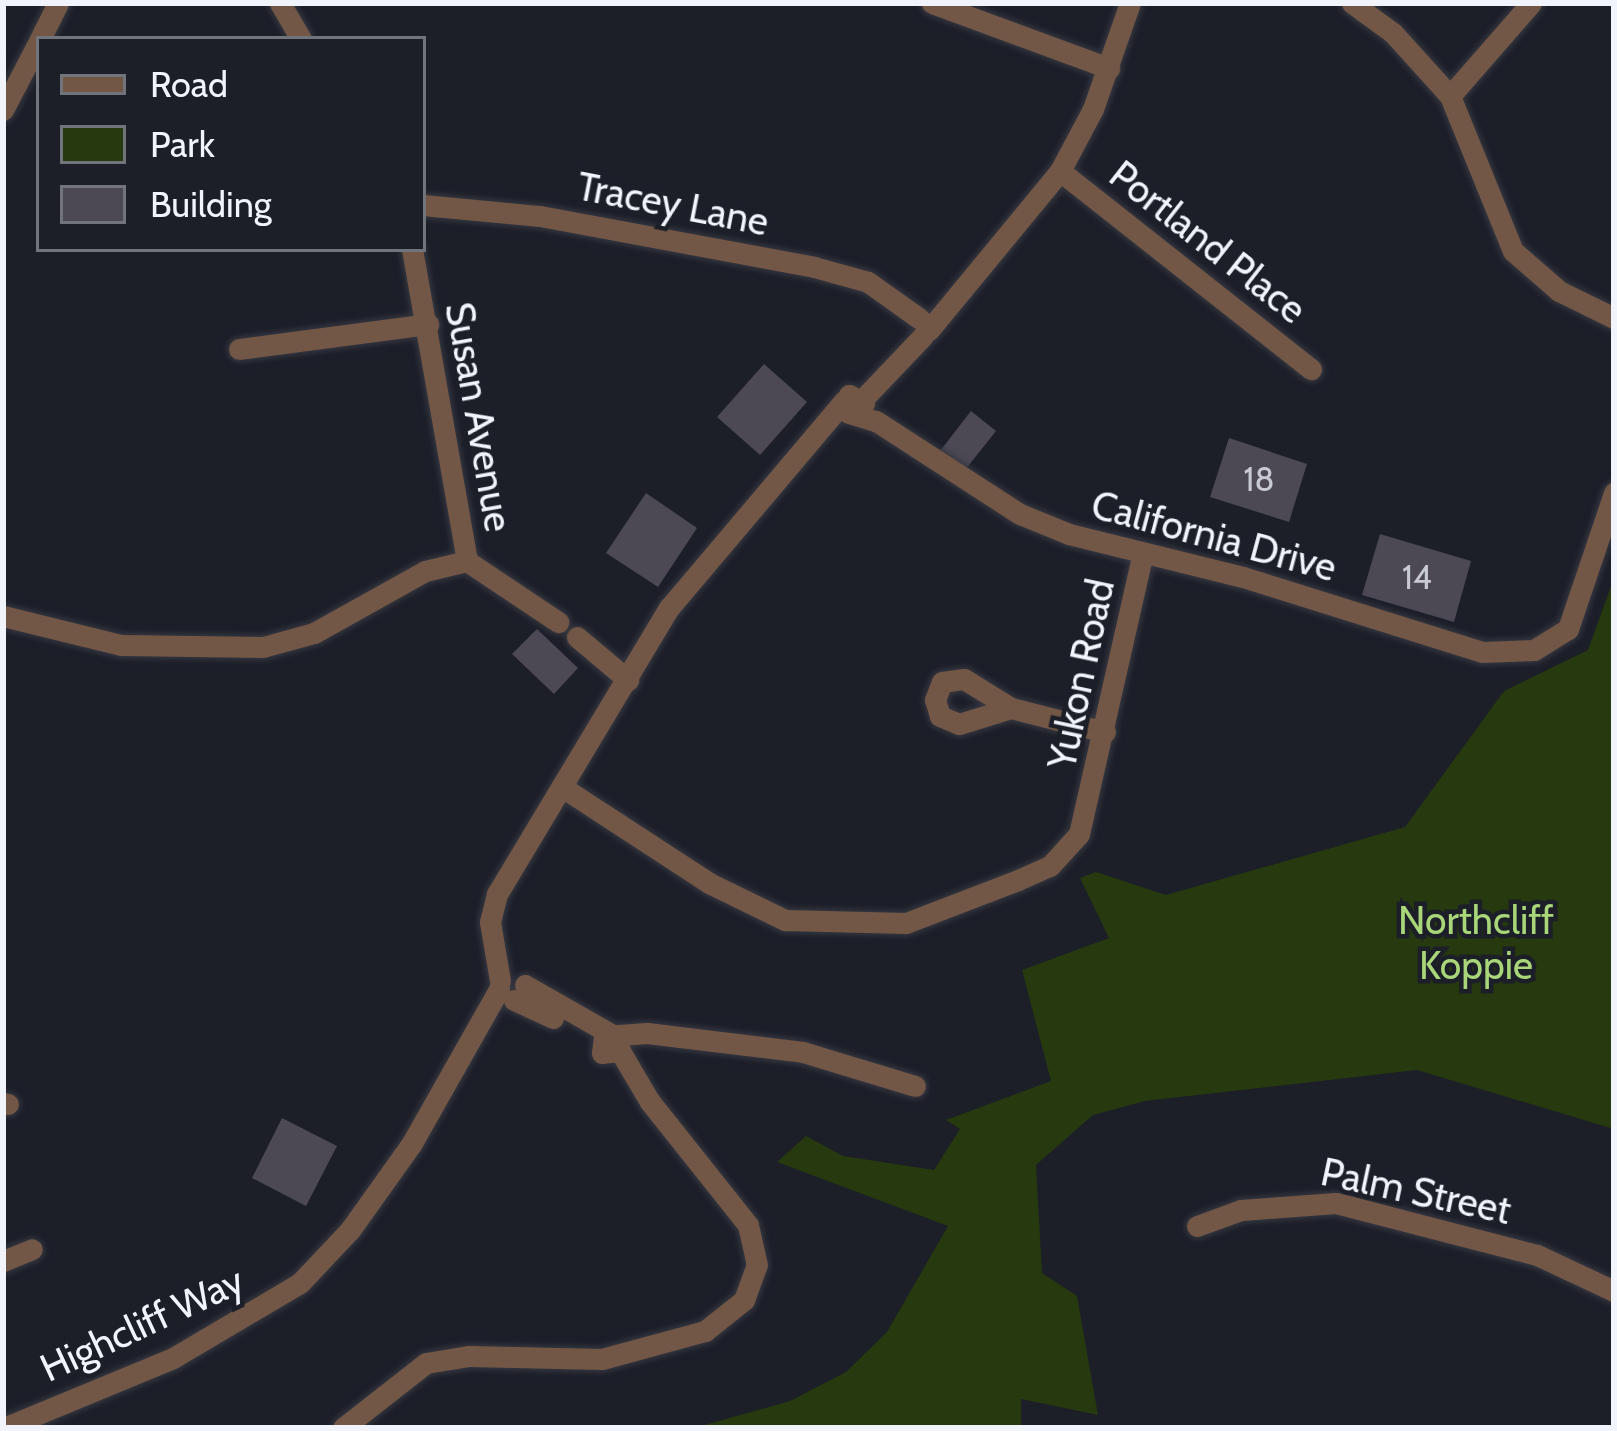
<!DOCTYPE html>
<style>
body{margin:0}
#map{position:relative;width:1617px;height:1431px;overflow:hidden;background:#1c1e28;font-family:Cabin,sans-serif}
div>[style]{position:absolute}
.green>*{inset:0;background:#26390f}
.building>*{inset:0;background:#4c4954}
.roads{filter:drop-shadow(0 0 3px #363841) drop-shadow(0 0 3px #363841)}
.minor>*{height:21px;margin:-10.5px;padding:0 10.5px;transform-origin:10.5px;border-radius:10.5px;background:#735746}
span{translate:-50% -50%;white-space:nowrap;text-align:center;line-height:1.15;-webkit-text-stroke:9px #1c1e28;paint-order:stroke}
.number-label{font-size:33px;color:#c8c9d1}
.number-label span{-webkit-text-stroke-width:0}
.street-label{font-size:39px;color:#f2f4fb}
.park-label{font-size:39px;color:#a8d678}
.frame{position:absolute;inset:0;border:6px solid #f2f4fb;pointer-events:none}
.legend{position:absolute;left:36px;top:36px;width:390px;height:216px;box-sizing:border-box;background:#1c1e28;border:3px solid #72747c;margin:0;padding:15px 21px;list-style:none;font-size:36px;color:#f2f4fb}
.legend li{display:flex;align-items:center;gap:24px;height:60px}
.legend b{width:60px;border:3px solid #72747c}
</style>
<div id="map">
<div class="green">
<i style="clip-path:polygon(1614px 578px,1614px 1129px,1417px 1070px,1145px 1101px,1093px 1115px,1036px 1165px,1042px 1273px,1077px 1296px,1098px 1415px,1021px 1399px,1021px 1428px,694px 1428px,790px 1401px,846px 1372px,887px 1332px,948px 1226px,777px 1162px,806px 1136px,843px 1156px,934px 1170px,960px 1129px,946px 1120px,1051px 1081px,1022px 970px,1109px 938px,1080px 878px,1096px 872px,1166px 895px,1405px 827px,1504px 691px,1588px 650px)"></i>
</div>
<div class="building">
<i style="clip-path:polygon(764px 364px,807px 402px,760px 455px,717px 417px)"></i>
<i style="clip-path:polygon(971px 411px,996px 431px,965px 470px,940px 451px)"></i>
<i style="clip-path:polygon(1229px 438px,1307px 464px,1289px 522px,1210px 497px)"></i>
<i style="clip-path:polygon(646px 493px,697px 528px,658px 587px,606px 553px)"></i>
<i style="clip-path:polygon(1380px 534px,1471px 561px,1454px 622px,1362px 595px)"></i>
<i style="clip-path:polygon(537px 629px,578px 668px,554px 694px,512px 654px)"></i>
<i style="clip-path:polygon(282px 1118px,337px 1146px,306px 1206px,252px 1178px)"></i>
</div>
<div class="roads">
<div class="minor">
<i style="left:280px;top:3px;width:42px;rotate:59.7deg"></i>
<i style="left:932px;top:3px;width:189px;rotate:20.2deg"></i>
<i style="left:1352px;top:3px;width:51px;rotate:36.2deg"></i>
<i style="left:1393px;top:33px;width:85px;rotate:47.9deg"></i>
<i style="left:1450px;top:96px;width:167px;rotate:67.9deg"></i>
<i style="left:1513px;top:251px;width:61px;rotate:41deg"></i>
<i style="left:1559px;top:291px;width:61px;rotate:26.1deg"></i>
<i style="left:40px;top:39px;width:40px;rotate:-63.4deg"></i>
<i style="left:1450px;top:96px;width:123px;rotate:-48.9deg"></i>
<i style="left:3px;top:110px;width:78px;rotate:-62.4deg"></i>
<i style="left:1060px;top:171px;width:320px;rotate:38.3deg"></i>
<i style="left:423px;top:205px;width:118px;rotate:5.4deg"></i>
<i style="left:540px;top:216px;width:279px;rotate:10.5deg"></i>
<i style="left:814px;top:267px;width:56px;rotate:15.5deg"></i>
<i style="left:868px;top:282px;width:64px;rotate:35.4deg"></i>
<i style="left:412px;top:249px;width:317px;rotate:80deg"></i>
<i style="left:929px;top:330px;width:206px;rotate:-50.5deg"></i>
<i style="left:1060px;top:171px;width:70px;rotate:-62deg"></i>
<i style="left:1093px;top:109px;width:112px;rotate:-70.8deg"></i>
<i style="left:239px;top:349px;width:191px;rotate:-7.5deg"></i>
<i style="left:863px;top:399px;width:87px;rotate:-46.4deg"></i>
<i style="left:857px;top:414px;width:13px;rotate:-58deg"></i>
<i style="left:864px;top:403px;width:17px;rotate:-152deg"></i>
<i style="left:849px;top:395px;width:18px;rotate:90deg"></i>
<i style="left:849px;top:413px;width:28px;rotate:17deg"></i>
<i style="left:876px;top:421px;width:171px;rotate:32.9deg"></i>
<i style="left:1020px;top:514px;width:53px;rotate:22.2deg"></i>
<i style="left:1069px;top:534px;width:179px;rotate:13.9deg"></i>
<i style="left:1243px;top:577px;width:250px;rotate:17.4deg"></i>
<i style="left:1482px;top:652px;width:52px;rotate:-2.2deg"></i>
<i style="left:1534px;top:650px;width:40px;rotate:-32deg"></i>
<i style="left:1568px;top:629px;width:144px;rotate:-71.3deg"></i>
<i style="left:467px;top:561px;width:110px;rotate:33.8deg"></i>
<i style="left:3px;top:616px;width:122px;rotate:13.8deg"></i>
<i style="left:121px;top:645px;width:142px;rotate:0.8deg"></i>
<i style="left:263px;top:647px;width:53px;rotate:-15.4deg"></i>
<i style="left:314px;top:633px;width:127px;rotate:-29.2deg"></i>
<i style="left:425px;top:571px;width:43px;rotate:-13.4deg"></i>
<i style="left:577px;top:637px;width:67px;rotate:40.1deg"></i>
<i style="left:1011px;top:708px;width:54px;rotate:162.9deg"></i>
<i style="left:959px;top:724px;width:21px;rotate:-157deg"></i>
<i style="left:940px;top:716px;width:17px;rotate:-107deg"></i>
<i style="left:935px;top:700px;width:19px;rotate:-69deg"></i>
<i style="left:942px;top:682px;width:22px;rotate:-8deg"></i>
<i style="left:964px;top:679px;width:55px;rotate:31.7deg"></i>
<i style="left:1011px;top:708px;width:97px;rotate:14.3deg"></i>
<i style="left:562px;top:787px;width:176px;rotate:33.1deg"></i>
<i style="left:709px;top:883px;width:85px;rotate:26deg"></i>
<i style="left:785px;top:920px;width:121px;rotate:1.4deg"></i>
<i style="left:906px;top:923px;width:120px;rotate:-21deg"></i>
<i style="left:1018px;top:880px;width:35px;rotate:-24deg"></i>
<i style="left:1050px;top:866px;width:43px;rotate:-47.8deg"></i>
<i style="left:1079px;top:834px;width:285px;rotate:-77.2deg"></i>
<i style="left:500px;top:981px;width:60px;rotate:-99.6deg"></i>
<i style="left:490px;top:922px;width:29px;rotate:-76deg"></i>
<i style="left:497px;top:894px;width:334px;rotate:-59deg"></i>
<i style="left:669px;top:608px;width:271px;rotate:-49.8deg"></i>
<i style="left:525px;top:985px;width:99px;rotate:29.7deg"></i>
<i style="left:514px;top:1000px;width:43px;rotate:24.8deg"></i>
<i style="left:617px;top:1036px;width:15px;rotate:79deg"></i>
<i style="left:620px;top:1051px;width:18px;rotate:174deg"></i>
<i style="left:602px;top:1053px;width:17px;rotate:-83deg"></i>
<i style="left:604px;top:1036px;width:43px;rotate:-4deg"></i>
<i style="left:647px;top:1033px;width:157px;rotate:6.9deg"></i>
<i style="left:803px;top:1052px;width:117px;rotate:16.9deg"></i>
<i style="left:3px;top:1103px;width:5px;rotate:11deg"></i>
<i style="left:1197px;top:1226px;width:47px;rotate:-20deg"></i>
<i style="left:1241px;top:1210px;width:95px;rotate:-4.2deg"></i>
<i style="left:1336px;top:1203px;width:208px;rotate:14.5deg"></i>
<i style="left:1537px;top:1255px;width:85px;rotate:25.1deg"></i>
<i style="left:3px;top:1261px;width:31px;rotate:-22deg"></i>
<i style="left:4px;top:1428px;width:183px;rotate:-22.5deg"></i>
<i style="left:173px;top:1358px;width:147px;rotate:-30.6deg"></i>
<i style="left:300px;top:1283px;width:73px;rotate:-46.7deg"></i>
<i style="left:350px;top:1230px;width:107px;rotate:-54.5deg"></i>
<i style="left:412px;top:1143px;width:177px;rotate:-60.5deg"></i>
<i style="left:343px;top:1428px;width:105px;rotate:-38.1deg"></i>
<i style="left:426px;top:1363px;width:44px;rotate:-9.2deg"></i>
<i style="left:469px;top:1356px;width:133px;rotate:1.3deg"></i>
<i style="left:602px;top:1359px;width:107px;rotate:-15.2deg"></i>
<i style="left:705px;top:1331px;width:50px;rotate:-38.5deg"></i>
<i style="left:744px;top:1300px;width:37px;rotate:-70deg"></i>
<i style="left:757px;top:1265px;width:41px;rotate:-102.7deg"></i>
<i style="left:748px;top:1225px;width:157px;rotate:-128.5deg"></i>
<i style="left:650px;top:1102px;width:59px;rotate:-120.5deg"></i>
</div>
</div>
<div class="number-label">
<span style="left:1259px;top:480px">18</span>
<span style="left:1417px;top:578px">14</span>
</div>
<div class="street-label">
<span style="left:673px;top:204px;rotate:11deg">Tracey Lane</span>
<span style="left:1208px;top:242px;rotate:38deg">Portland Place</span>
<span style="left:479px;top:417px;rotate:80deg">Susan Avenue</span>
<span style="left:1214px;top:536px;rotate:15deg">California Drive</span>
<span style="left:1081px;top:674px;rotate:-78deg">Yukon Road</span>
<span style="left:1416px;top:1191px;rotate:12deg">Palm Street</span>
<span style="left:142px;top:1324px;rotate:-25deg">Highcliff Way</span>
</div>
<div class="park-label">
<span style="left:1476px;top:943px">Northcliff<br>Koppie</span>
</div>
<div class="frame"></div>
<ul class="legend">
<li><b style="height:15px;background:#735746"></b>Road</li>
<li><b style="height:33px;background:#26390f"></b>Park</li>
<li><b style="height:33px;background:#4c4954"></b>Building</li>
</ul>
</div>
